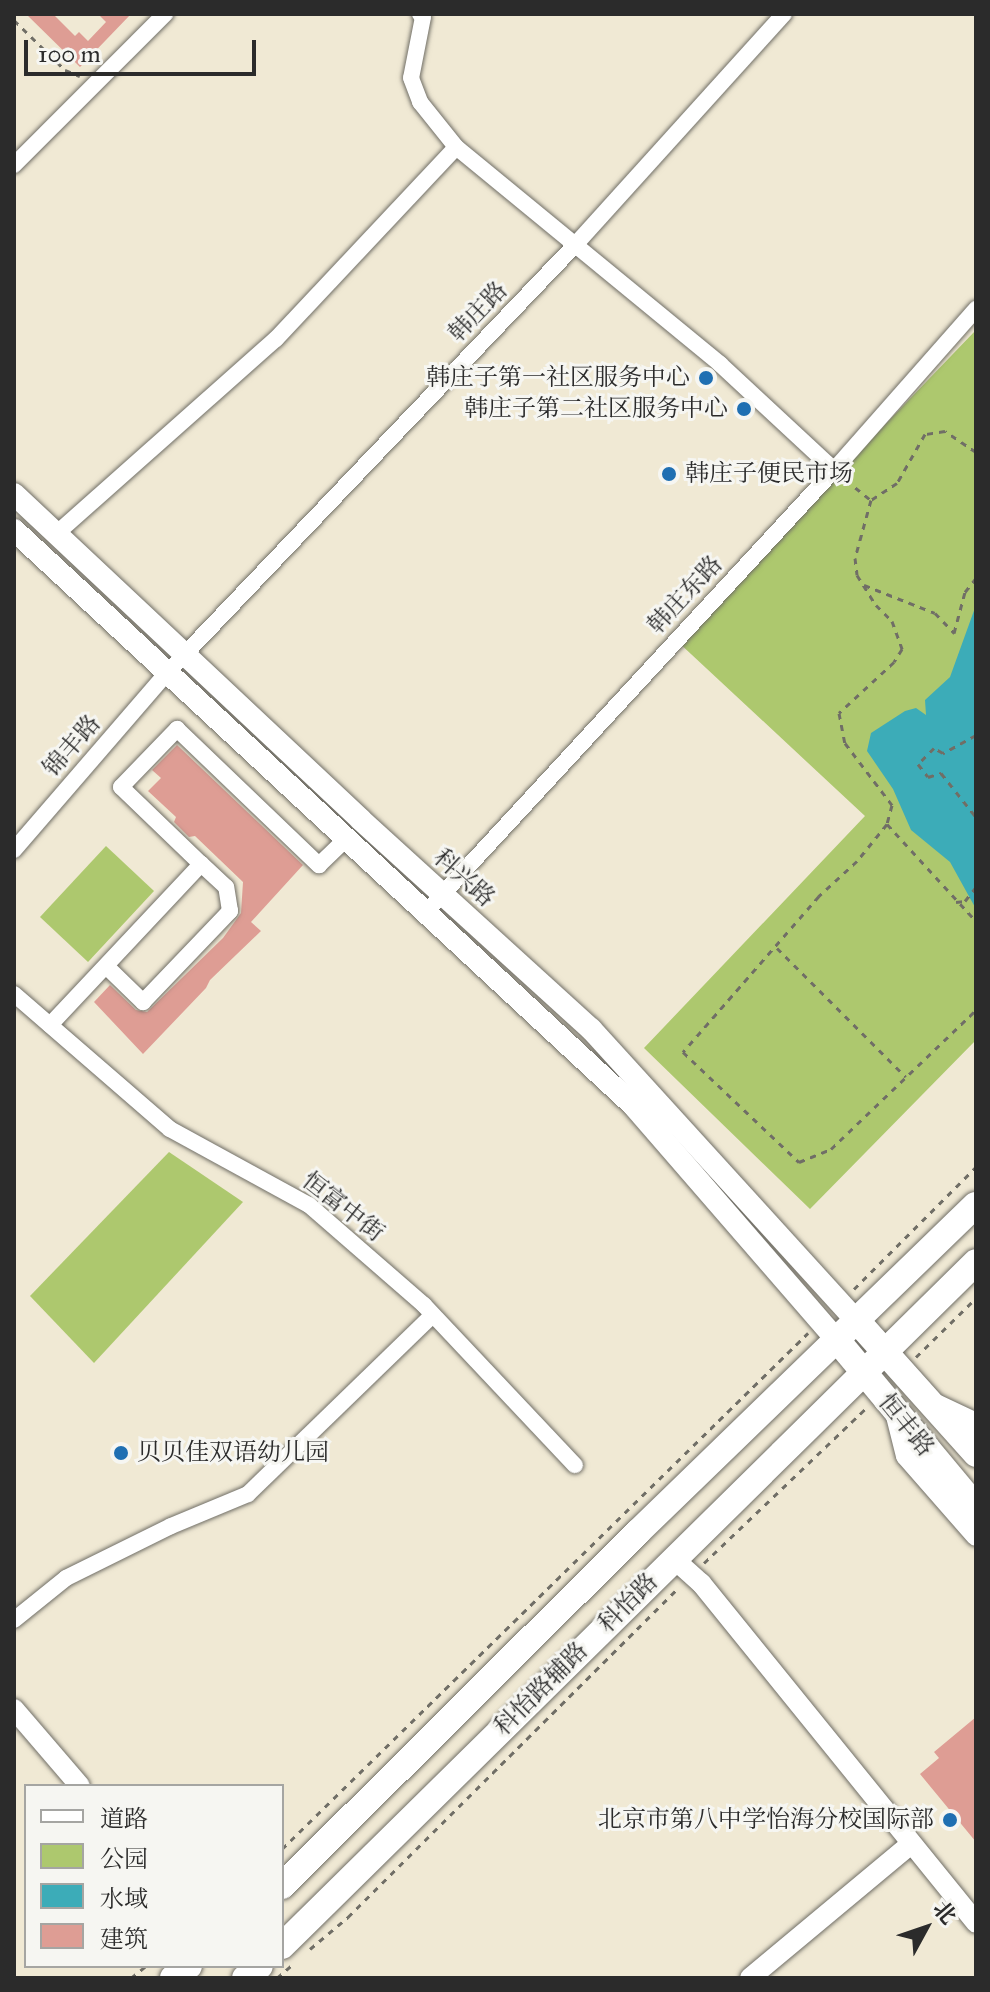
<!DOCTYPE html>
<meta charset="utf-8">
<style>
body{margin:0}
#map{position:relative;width:990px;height:1992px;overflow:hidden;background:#f0e9d4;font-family:"IM FELL Great Primer","Noto Serif SC",serif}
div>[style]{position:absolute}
.green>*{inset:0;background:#adc86e}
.water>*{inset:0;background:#3cacb8}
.building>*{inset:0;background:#de9d94}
.path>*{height:3px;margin-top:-1.5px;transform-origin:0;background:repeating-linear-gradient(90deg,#706e66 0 6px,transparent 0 12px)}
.roads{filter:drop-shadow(0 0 2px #706e66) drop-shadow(0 0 2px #706e66)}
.minor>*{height:16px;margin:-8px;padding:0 8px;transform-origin:8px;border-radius:8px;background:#fff}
.tertiary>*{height:20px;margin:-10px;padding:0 10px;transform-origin:10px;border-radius:10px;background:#fff}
.secondary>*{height:22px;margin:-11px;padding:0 11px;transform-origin:11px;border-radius:11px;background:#fff}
.primary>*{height:26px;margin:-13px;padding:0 13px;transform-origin:13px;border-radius:13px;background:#fff}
.dots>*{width:22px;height:22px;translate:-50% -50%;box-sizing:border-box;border:4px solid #f6f6f2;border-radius:50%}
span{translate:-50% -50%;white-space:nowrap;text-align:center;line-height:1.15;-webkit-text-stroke:6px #f6f6f2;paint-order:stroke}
.street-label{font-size:24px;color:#2b2b2b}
.poi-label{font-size:24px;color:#2b2b2b}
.right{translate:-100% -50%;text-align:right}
.left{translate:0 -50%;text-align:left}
.frame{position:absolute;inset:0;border:16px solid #2b2b2b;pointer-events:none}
.legend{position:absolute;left:24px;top:1784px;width:260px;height:184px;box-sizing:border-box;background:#f6f6f2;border:2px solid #a5a5a2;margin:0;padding:10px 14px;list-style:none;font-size:24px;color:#2b2b2b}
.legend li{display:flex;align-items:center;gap:16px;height:40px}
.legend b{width:40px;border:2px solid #a5a5a2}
.north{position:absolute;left:886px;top:1888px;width:80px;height:80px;-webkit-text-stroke:6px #f6f6f2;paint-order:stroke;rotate:50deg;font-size:22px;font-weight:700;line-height:32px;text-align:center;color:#2b2b2b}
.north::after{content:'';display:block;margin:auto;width:28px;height:36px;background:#2b2b2b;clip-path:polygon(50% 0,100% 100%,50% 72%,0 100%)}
.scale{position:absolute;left:24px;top:40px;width:232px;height:36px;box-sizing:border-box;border:4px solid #2b2b2b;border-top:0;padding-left:10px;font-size:24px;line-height:28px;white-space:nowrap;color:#2b2b2b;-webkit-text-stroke:6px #f6f6f2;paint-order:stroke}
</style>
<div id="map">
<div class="green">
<i style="clip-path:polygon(976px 330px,976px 1040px,810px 1209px,644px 1048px,865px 816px,677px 641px)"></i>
<i style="clip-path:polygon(106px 846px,154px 891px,88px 962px,40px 917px)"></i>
<i style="clip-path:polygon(169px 1152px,243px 1202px,94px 1363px,30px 1296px)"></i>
</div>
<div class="water">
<i style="clip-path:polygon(976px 605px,976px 909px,950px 862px,911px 830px,893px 789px,867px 751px,871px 733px,905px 711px,916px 708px,926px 715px,925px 700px,950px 677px)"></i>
</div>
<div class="building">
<i style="clip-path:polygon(26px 14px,53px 14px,75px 36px,79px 32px,88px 41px,106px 22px,98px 14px,131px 14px,80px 67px)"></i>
<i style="clip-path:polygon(177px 745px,303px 865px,251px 922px,261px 931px,210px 980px,206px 988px,143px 1054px,94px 1002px,110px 985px,136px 1010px,147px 1012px,223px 938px,241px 913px,243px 882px,195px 836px,189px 837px,174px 822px,176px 817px,148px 791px,161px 778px,152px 770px)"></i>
<i style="clip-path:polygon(976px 1717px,976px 1842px,920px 1774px,939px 1758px,934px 1752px)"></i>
</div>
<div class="path">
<i style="left:14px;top:20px;width:71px;rotate:44.4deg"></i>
<i style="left:65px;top:70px;width:16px;rotate:22deg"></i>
<i style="left:976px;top:452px;width:37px;rotate:-146deg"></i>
<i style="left:945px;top:431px;width:20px;rotate:171deg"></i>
<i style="left:925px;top:434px;width:56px;rotate:119.7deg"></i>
<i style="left:897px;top:483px;width:31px;rotate:147deg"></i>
<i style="left:871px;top:500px;width:60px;rotate:105.4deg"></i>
<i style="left:855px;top:558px;width:17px;rotate:83deg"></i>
<i style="left:857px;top:575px;width:36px;rotate:58deg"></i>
<i style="left:876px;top:605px;width:23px;rotate:45deg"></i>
<i style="left:892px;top:621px;width:30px;rotate:70deg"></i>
<i style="left:902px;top:649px;width:15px;rotate:122deg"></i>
<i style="left:894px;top:662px;width:75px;rotate:137.2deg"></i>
<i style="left:839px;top:713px;width:31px;rotate:79deg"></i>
<i style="left:845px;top:743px;width:78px;rotate:52.8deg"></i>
<i style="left:892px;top:805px;width:20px;rotate:105deg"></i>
<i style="left:887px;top:824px;width:48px;rotate:129deg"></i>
<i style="left:857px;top:861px;width:52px;rotate:137.4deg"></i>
<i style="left:819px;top:896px;width:207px;rotate:131.1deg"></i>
<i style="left:683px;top:1052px;width:160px;rotate:43.5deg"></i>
<i style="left:799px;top:1162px;width:35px;rotate:-22deg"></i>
<i style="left:831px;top:1149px;width:201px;rotate:-43.8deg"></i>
<i style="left:846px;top:480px;width:32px;rotate:39deg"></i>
<i style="left:864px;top:585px;width:76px;rotate:21.5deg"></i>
<i style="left:935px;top:613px;width:28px;rotate:46deg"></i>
<i style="left:954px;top:633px;width:42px;rotate:-75deg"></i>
<i style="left:965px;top:592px;width:18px;rotate:-52deg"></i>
<i style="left:976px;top:735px;width:38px;rotate:151deg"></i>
<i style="left:943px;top:753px;width:10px;rotate:-151deg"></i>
<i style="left:934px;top:748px;width:23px;rotate:135deg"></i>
<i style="left:918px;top:764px;width:16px;rotate:52deg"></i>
<i style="left:928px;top:777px;width:14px;rotate:-17deg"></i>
<i style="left:941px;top:773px;width:56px;rotate:51.5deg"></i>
<i style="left:887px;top:824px;width:132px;rotate:47.5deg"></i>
<i style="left:956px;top:902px;width:9px;rotate:-6deg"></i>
<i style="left:965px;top:901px;width:18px;rotate:-52deg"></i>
<i style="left:777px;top:948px;width:182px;rotate:45deg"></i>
<i style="left:854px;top:1289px;width:173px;rotate:-45deg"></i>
<i style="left:916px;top:1357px;width:84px;rotate:-44.5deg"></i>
<i style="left:704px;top:1563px;width:224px;rotate:-43.7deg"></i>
<i style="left:282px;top:1849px;width:737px;rotate:-44.45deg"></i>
<i style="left:310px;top:1949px;width:50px;rotate:-40.1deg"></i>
<i style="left:348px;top:1917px;width:466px;rotate:-44.9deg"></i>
<i style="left:131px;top:1978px;width:19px;rotate:-39deg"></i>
<i style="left:277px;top:1978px;width:20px;rotate:-41deg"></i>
</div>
<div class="roads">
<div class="minor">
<i style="left:420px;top:14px;width:4px;rotate:45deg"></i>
<i style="left:423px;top:17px;width:62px;rotate:101.1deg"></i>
<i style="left:411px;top:78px;width:26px;rotate:69deg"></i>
<i style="left:420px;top:102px;width:58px;rotate:51.3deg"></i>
<i style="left:456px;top:147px;width:342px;rotate:39.4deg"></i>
<i style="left:720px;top:364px;width:156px;rotate:42.9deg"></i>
<i style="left:14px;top:165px;width:214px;rotate:-45deg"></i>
<i style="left:55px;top:535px;width:295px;rotate:-41.6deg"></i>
<i style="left:276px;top:339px;width:263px;rotate:-46.8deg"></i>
<i style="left:14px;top:850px;width:234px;rotate:-49.2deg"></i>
<i style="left:167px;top:673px;width:593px;rotate:-46.37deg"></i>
<i style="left:576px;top:244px;width:310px;rotate:-47.9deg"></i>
<i style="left:427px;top:911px;width:600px;rotate:-47.3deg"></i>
<i style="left:834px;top:470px;width:215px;rotate:-48.6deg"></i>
<i style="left:106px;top:966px;width:52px;rotate:44.2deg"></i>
<i style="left:143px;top:1002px;width:126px;rotate:-46.3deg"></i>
<i style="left:230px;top:911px;width:24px;rotate:-99deg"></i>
<i style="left:226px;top:887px;width:34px;rotate:-137deg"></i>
<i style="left:14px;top:994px;width:206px;rotate:40.9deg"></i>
<i style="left:170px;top:1129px;width:158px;rotate:28.7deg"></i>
<i style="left:309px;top:1205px;width:152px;rotate:41deg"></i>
<i style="left:424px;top:1305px;width:220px;rotate:46.7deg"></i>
<i style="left:50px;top:1025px;width:221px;rotate:-46.8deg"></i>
<i style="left:201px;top:864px;width:111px;rotate:-136.1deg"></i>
<i style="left:121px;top:787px;width:81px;rotate:-46deg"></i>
<i style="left:177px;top:729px;width:197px;rotate:43.8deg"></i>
<i style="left:319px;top:865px;width:40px;rotate:-44deg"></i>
<i style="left:14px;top:1620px;width:67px;rotate:-38.9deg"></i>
<i style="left:66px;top:1578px;width:117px;rotate:-26.3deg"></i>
<i style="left:171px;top:1526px;width:83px;rotate:-22.6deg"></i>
<i style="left:248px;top:1494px;width:257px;rotate:-44.1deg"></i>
</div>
<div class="tertiary">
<i style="left:936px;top:1404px;width:44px;rotate:25.4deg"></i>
<i style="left:895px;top:1412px;width:45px;rotate:76deg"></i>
<i style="left:906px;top:1456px;width:106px;rotate:48.8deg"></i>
<i style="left:673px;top:1558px;width:38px;rotate:42deg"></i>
<i style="left:701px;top:1583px;width:437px;rotate:51deg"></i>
<i style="left:14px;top:1709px;width:101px;rotate:49.4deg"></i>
<i style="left:750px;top:1978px;width:209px;rotate:-39.8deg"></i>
</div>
<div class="secondary">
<i style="left:14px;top:494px;width:476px;rotate:43.2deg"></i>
<i style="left:361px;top:820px;width:311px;rotate:42.3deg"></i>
<i style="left:591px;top:1029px;width:396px;rotate:47.7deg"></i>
<i style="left:14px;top:530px;width:846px;rotate:42.89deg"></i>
<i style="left:634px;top:1106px;width:310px;rotate:49.1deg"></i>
</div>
<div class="primary">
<i style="left:858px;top:1322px;width:177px;rotate:48.2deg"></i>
<i style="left:837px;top:1340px;width:217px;rotate:50.2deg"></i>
<i style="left:282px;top:1886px;width:502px;rotate:-44.84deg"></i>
<i style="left:638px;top:1532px;width:470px;rotate:-44.1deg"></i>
<i style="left:282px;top:1946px;width:974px;rotate:-44.58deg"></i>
<i style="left:173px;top:1978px;width:20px;rotate:-37deg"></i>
<i style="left:245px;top:1978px;width:19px;rotate:-39deg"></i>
</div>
</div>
<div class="dots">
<i style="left:706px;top:378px;background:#1f6fb2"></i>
<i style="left:744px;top:409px;background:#1f6fb2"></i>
<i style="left:669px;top:474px;background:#1f6fb2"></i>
<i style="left:121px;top:1453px;background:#1f6fb2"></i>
<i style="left:950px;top:1820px;background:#1f6fb2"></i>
</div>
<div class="street-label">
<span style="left:478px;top:312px;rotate:-46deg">韩庄路</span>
<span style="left:685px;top:595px;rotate:-47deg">韩庄东路</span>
<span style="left:72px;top:746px;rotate:-49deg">锦丰路</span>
<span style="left:464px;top:878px;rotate:42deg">科兴路</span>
<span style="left:343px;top:1207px;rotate:38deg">恒富中街</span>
<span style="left:906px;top:1425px;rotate:51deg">恒丰路</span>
<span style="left:628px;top:1603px;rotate:-45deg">科怡路</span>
<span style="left:541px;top:1689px;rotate:-45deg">科怡路辅路</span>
</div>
<div class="poi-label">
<span class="right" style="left:690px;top:378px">韩庄子第一社区服务中心</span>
<span class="right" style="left:728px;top:409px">韩庄子第二社区服务中心</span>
<span class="left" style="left:685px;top:474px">韩庄子便民市场</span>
<span class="left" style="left:137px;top:1453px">贝贝佳双语幼儿园</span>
<span class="right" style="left:934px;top:1820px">北京市第八中学怡海分校国际部</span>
</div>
<div class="frame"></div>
<ul class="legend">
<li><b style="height:10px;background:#fff"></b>道路</li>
<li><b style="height:22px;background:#adc86e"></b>公园</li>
<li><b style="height:22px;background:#3cacb8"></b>水域</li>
<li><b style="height:22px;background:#de9d94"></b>建筑</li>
</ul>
<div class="north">北</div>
<div class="scale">100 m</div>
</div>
